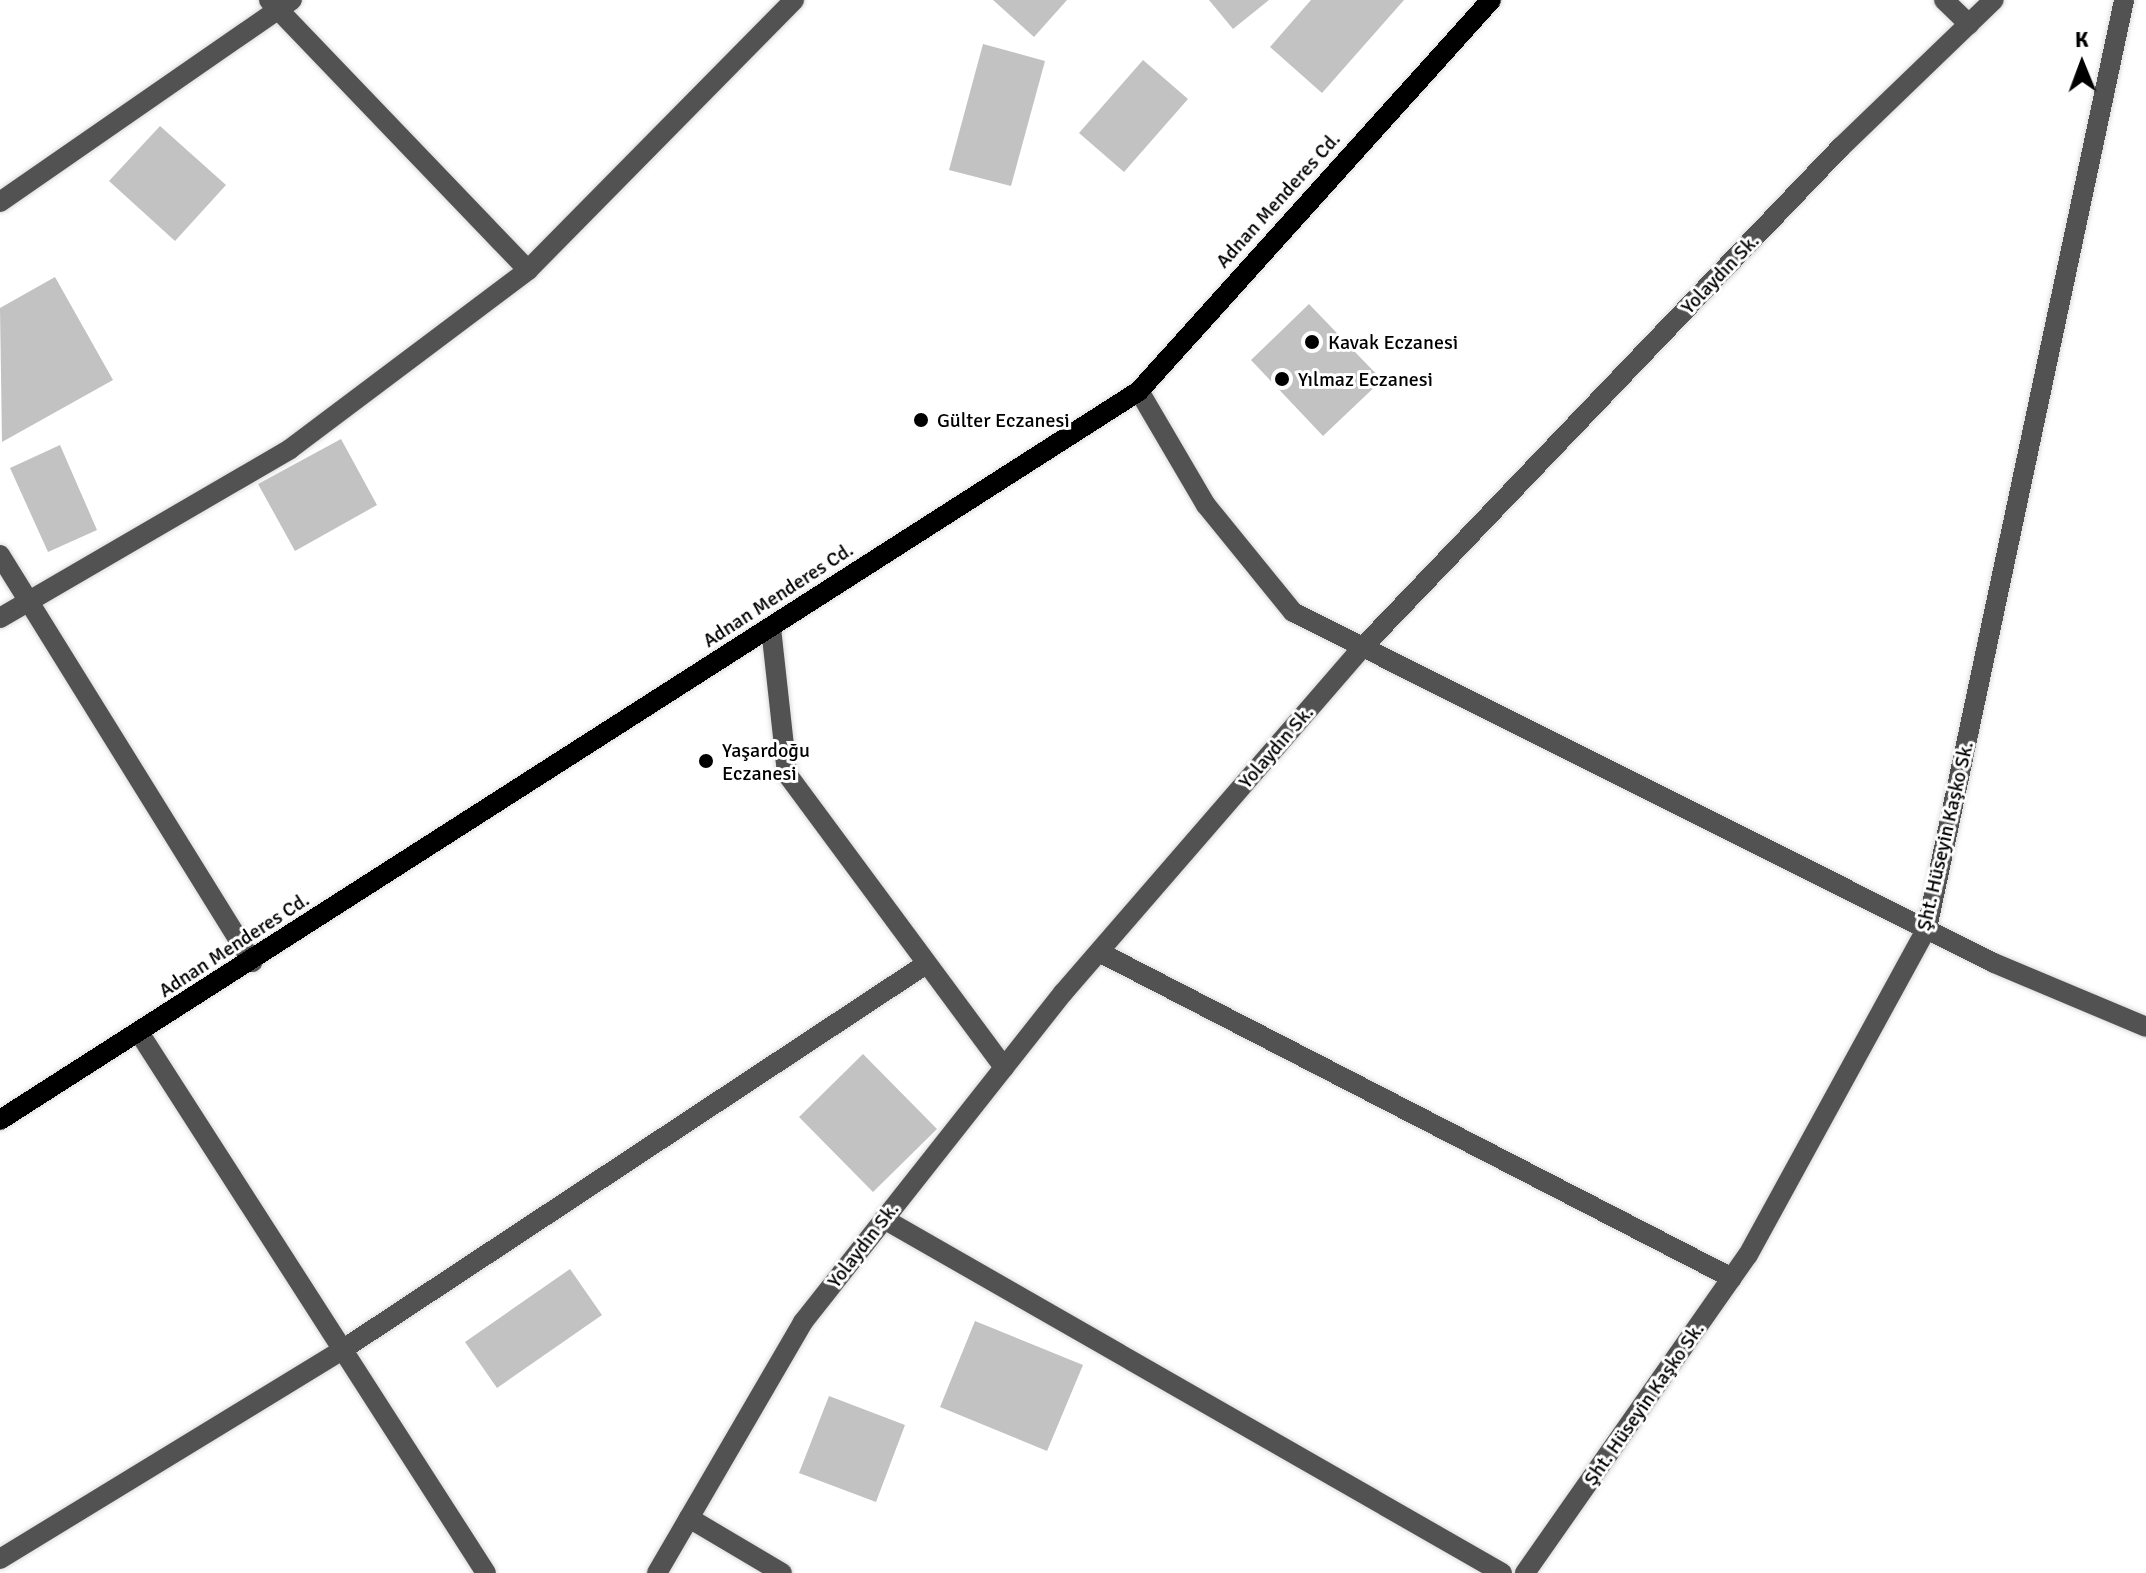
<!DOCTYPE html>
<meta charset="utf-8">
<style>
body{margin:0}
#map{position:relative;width:2146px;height:1573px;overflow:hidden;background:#fff;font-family:Signika,sans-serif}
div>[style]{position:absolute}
.building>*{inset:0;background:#c2c2c2}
.roads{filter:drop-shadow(0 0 2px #dbdbdb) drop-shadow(0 0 2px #dbdbdb)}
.minor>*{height:20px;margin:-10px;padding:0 10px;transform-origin:10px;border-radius:10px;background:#525252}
.major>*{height:20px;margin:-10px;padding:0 10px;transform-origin:10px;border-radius:10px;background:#000}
.dots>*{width:22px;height:22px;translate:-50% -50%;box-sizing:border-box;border:4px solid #fff;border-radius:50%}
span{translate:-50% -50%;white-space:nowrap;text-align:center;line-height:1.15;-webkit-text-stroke:6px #fff;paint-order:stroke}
.street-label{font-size:20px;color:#000}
.poi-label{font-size:20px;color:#000}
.left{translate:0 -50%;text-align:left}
.north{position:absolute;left:2042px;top:24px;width:80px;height:80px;-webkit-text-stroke:6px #fff;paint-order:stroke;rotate:359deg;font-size:22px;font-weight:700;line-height:32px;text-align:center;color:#000}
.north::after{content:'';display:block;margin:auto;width:28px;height:36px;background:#000;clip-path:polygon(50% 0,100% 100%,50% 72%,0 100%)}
</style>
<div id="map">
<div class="building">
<i style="clip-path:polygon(993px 0,1067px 0,1034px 37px)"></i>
<i style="clip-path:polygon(1209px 0,1269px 0,1233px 29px)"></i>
<i style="clip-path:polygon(1311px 0,1404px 0,1322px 93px,1270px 47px)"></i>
<i style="clip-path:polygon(983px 44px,1045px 61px,1011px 186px,949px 170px)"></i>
<i style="clip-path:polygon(1143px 60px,1188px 99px,1124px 172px,1079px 133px)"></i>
<i style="clip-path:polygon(160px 126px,226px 185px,175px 241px,109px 181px)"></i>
<i style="clip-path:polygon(55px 277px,113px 380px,2px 442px,0 308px)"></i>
<i style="clip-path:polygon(1309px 304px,1382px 380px,1323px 436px,1251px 360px)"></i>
<i style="clip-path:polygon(341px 439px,377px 505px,295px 551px,258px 484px)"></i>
<i style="clip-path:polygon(60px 445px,97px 530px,48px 552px,10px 468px)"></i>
<i style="clip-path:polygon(863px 1054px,937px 1129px,873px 1192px,799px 1117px)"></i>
<i style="clip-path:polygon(570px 1269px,602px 1315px,497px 1388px,465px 1342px)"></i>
<i style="clip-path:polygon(975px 1321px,1083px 1365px,1047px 1451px,940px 1407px)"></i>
<i style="clip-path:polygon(829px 1396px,905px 1425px,876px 1502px,799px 1473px)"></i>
</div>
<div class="roads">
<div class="minor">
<i style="left:269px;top:0;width:374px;rotate:46.2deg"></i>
<i style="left:1944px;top:0;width:35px;rotate:44deg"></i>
<i style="left:0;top:202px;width:355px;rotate:-34.7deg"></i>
<i style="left:1139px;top:391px;width:132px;rotate:59.6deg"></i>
<i style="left:1206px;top:505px;width:138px;rotate:50.9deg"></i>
<i style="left:1293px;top:612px;width:784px;rotate:26.6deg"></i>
<i style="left:1994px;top:963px;width:165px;rotate:22.8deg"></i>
<i style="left:0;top:555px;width:479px;rotate:58.2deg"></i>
<i style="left:0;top:618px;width:336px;rotate:-30.2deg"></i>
<i style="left:290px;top:449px;width:298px;rotate:-36.9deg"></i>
<i style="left:528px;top:270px;width:379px;rotate:-45.4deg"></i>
<i style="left:771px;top:628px;width:147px;rotate:83.7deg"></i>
<i style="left:787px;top:774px;width:365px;rotate:53.5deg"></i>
<i style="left:1099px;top:952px;width:712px;rotate:27.25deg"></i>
<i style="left:140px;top:1034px;width:640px;rotate:57.3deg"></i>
<i style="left:884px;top:1219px;width:712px;rotate:29.8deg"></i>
<i style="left:689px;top:1518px;width:108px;rotate:30.6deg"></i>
<i style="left:0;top:1559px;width:401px;rotate:-31.4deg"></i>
<i style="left:342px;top:1350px;width:700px;rotate:-33.46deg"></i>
<i style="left:657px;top:1573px;width:290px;rotate:-59.8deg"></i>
<i style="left:803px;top:1322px;width:419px;rotate:-51.7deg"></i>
<i style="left:1063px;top:993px;width:457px;rotate:-49.1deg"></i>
<i style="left:1362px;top:648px;width:693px;rotate:-46.29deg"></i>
<i style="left:1841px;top:147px;width:212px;rotate:-43.9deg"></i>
<i style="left:1525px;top:1573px;width:388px;rotate:-55deg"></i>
<i style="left:1748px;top:1255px;width:373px;rotate:-61.3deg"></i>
<i style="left:1927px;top:928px;width:949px;rotate:-78.01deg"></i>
</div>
<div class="major">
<i style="left:0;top:1120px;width:1352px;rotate:-32.62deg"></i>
<i style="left:1139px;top:391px;width:526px;rotate:-48deg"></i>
</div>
</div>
<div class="dots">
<i style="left:1312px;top:342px;background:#000"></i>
<i style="left:1282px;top:379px;background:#000"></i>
<i style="left:921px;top:420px;background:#000"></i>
<i style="left:706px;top:761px;background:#000"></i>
</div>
<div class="street-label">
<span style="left:1278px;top:200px;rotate:-48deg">Adnan Menderes Cd.</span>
<span style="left:1720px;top:274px;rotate:-46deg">Yolaydın Sk.</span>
<span style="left:778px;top:595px;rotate:-33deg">Adnan Menderes Cd.</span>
<span style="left:1276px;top:747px;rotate:-49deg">Yolaydın Sk.</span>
<span style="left:1945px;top:836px;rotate:-77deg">Şht. Hüseyin Kaşko Sk.</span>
<span style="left:234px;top:945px;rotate:-33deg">Adnan Menderes Cd.</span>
<span style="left:863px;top:1245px;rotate:-52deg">Yolaydın Sk.</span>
<span style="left:1644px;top:1404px;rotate:-55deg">Şht. Hüseyin Kaşko Sk.</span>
</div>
<div class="poi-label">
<span class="left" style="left:1328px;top:342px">Kavak Eczanesi</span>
<span class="left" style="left:1298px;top:379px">Yılmaz Eczanesi</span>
<span class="left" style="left:937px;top:420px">Gülter Eczanesi</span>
<span class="left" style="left:722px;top:762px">Yaşardoğu<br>Eczanesi</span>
</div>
<div class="north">K</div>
</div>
